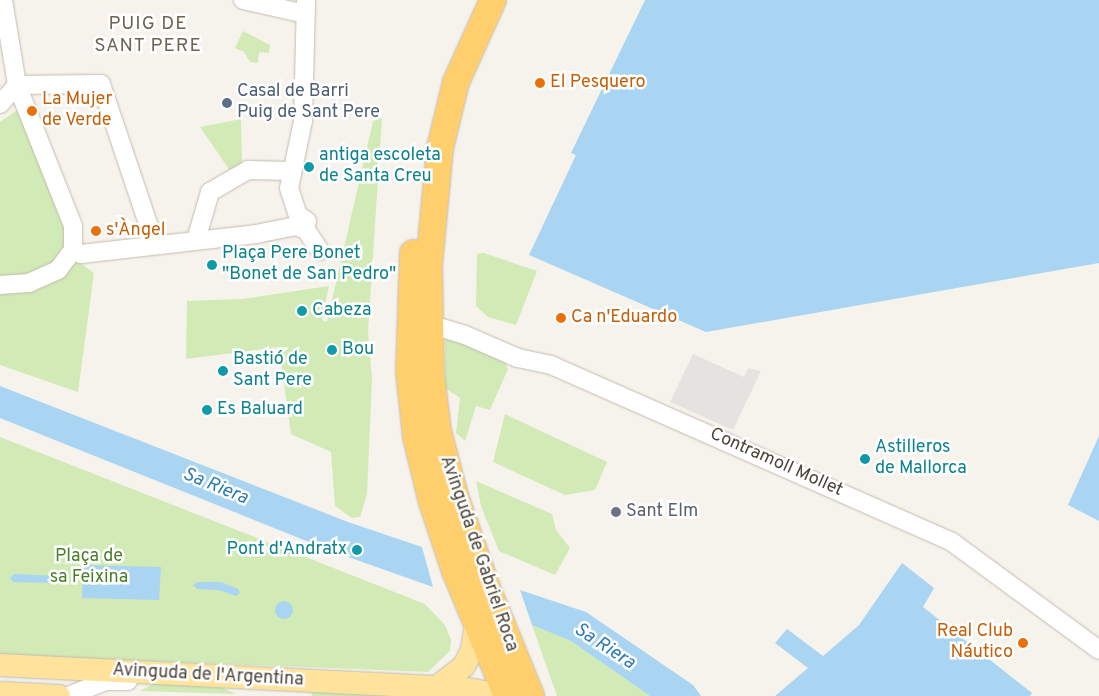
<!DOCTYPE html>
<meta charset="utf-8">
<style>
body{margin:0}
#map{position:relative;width:1099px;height:696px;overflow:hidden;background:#f6f3ec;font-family:Overpass,sans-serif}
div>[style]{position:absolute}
.green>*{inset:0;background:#d2eab5}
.parking>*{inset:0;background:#e5e3e0}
.water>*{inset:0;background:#a9d4f2}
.round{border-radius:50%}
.roads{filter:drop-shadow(0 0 1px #c2bbae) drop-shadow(0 0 1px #c2bbae)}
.minor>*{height:18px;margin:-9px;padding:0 9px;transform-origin:9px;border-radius:9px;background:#fff}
.major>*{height:22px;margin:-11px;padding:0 11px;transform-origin:11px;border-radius:11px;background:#ffe39c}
.highway>*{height:26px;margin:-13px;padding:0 13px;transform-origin:13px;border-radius:13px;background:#ffcf6e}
.dots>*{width:14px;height:14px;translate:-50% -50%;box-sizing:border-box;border:2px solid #fff;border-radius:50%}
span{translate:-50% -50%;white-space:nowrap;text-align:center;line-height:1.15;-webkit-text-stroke:5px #fff;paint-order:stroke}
.food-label{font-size:18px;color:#c56008}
.left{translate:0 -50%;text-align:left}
.right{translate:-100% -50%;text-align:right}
.service-label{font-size:18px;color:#4e5e75}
.culture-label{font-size:18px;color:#0d838f}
.street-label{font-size:18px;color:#4b4439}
.worship-label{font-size:18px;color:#5b616d}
.park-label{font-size:18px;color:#4a7f2a}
.neighbourhood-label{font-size:19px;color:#6e6250;letter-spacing:1px}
.water-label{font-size:19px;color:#2e7ab2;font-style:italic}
</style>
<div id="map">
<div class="green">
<i style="clip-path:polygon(243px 31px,270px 45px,269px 53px,259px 52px,258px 63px,250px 62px,244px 52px,235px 48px)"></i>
<i style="clip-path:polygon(23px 106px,76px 260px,94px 273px,78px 392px,0 365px,0 122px)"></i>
<i style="clip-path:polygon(382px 118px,368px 331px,372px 379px,367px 494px,360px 517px,352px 518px,335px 506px,331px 452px,291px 434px,279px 347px,186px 359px,187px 301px,243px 299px,329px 286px,322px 320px,327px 322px,373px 121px)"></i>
<i style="clip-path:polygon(241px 119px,242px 165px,233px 175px,200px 127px)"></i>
<i style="clip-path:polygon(484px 253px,537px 271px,516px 325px,488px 317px,476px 306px,477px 254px)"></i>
<i style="clip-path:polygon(445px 336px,502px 356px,508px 369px,490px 410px,476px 406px,465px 441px,456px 433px,460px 398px,445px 388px)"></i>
<i style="clip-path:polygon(505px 414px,607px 462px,595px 490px,565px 495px,493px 462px)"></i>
<i style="clip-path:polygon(0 437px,425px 604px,445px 625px,451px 640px,450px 651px,428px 672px,0 655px)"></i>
<i style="clip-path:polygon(476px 481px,552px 514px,556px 530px,570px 548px,555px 575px,499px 551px,481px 506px)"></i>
<i style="clip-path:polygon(532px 625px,571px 641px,650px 696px,557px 696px)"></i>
<i style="clip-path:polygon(155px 683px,214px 684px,236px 694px,140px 691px)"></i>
<i style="clip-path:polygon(311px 689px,462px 696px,312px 696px)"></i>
</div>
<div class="parking">
<i style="clip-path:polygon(693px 354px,744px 377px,748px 368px,761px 371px,733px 430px,670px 402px)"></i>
</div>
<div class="water">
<i style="clip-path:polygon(645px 0,1099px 0,1099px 263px,706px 332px,529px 255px,576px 155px,571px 153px)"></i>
<i style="clip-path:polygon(0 386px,348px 522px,422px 547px,433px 587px,334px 552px,0 418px)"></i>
<i style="clip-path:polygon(1099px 436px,1099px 521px,1068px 505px)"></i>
<i style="clip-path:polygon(902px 563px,934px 588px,923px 607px,1032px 693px,1030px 696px,775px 696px,808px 668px,775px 643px,787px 629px,823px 656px,859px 625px)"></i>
<i style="clip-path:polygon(83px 565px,161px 567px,159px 600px,82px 598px)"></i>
<i style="clip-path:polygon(14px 574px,60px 576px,63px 580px,60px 583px,13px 582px,10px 578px)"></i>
<i style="clip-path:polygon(197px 582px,221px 582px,238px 589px,240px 593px,236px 596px,219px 590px,197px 589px,193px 585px)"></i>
<i style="clip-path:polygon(520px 590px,586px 612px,693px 685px,701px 696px,650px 696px,571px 641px,532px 625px)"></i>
<i class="round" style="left:275px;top:601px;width:18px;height:18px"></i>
</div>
<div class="roads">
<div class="minor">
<i style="left:3px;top:0;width:86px;rotate:80.6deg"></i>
<i style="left:17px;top:85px;width:84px;rotate:-0.7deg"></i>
<i style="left:101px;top:84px;width:169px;rotate:71.4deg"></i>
<i style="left:243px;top:0;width:64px;rotate:12.7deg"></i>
<i style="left:306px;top:0;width:121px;rotate:91.4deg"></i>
<i style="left:303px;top:121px;width:68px;rotate:101.8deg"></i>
<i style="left:289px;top:188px;width:28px;rotate:72deg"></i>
<i style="left:298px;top:215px;width:11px;rotate:34deg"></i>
<i style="left:0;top:104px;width:25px;rotate:-48deg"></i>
<i style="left:17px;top:85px;width:152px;rotate:68.3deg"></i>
<i style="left:73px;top:226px;width:24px;rotate:90deg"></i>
<i style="left:73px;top:250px;width:25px;rotate:127deg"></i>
<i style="left:58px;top:270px;width:32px;rotate:156deg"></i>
<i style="left:29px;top:283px;width:29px;rotate:176deg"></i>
<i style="left:196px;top:240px;width:50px;rotate:-73.7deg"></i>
<i style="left:210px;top:192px;width:44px;rotate:-30.1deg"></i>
<i style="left:248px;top:170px;width:42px;rotate:1.4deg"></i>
<i style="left:73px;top:250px;width:9px;rotate:27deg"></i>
<i style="left:81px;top:254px;width:176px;rotate:-6.5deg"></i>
<i style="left:256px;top:234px;width:41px;rotate:-11.3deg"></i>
<i style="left:296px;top:226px;width:11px;rotate:22deg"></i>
<i style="left:306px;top:230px;width:25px;rotate:56deg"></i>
<i style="left:423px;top:328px;width:7px;rotate:-34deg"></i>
<i style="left:429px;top:324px;width:38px;rotate:17deg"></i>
<i style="left:465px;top:335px;width:58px;rotate:23.5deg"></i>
<i style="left:518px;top:358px;width:34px;rotate:12deg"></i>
<i style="left:551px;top:365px;width:438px;rotate:23.8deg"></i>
<i style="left:952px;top:542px;width:182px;rotate:36.3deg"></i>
<i style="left:68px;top:696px;width:41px;rotate:-21.5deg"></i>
<i style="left:106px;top:681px;width:22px"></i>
</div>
<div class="major">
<i style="left:0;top:665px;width:463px;rotate:2.9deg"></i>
<i style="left:462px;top:688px;width:44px;rotate:10.5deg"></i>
<i style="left:437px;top:687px;width:34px;rotate:-38deg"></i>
<i style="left:464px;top:666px;width:18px;rotate:-63deg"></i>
<i style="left:472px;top:650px;width:25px;rotate:-81deg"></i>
<i style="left:0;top:693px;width:59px;rotate:2.9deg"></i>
</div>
<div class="highway">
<i style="left:493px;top:0;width:90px;rotate:114.3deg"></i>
<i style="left:456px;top:82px;width:68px;rotate:103.6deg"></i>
<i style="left:440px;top:148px;width:118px;rotate:95.4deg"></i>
<i style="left:429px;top:265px;width:110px;rotate:89deg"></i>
<i style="left:431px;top:375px;width:56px;rotate:82.9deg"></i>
<i style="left:438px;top:431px;width:67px;rotate:75.3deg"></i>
<i style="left:455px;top:496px;width:97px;rotate:70.8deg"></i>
<i style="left:487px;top:588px;width:117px;rotate:67.8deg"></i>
<i style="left:413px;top:253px;width:118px;rotate:91.9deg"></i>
<i style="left:409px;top:371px;width:66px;rotate:83.9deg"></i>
<i style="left:416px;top:437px;width:67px;rotate:76.2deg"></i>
<i style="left:432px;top:502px;width:73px;rotate:71.6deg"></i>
<i style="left:455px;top:571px;width:135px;rotate:67.4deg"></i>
</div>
</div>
<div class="dots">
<i style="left:540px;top:83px;background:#e8710a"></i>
<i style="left:227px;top:103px;background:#5c6f8a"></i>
<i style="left:32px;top:111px;background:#e8710a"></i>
<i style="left:309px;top:167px;background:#0f9aa8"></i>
<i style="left:96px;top:231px;background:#e8710a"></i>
<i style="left:212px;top:265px;background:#0f9aa8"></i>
<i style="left:302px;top:311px;background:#0f9aa8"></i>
<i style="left:561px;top:318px;background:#e8710a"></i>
<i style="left:332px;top:350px;background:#0f9aa8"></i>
<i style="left:223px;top:371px;background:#0f9aa8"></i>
<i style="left:207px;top:410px;background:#0f9aa8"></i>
<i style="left:865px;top:459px;background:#0f9aa8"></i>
<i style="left:616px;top:512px;background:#6b7280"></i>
<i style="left:357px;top:550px;background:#0f9aa8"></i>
<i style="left:1023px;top:643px;background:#e8710a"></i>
</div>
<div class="food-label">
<span class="left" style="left:550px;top:83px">El Pesquero</span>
<span class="left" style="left:42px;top:111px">La Mujer<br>de Verde</span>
<span class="left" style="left:106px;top:231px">s'Àngel</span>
<span class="left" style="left:571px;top:318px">Ca n'Eduardo</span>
<span class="right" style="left:1013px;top:643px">Real Club<br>Náutico</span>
</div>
<div class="service-label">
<span class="left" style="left:237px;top:103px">Casal de Barri<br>Puig de Sant Pere</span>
</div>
<div class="culture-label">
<span class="left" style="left:319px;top:167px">antiga escoleta<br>de Santa Creu</span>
<span class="left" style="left:222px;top:265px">Plaça Pere Bonet<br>"Bonet de San Pedro"</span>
<span class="left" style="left:312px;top:311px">Cabeza</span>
<span class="left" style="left:342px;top:350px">Bou</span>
<span class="left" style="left:233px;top:371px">Bastió de<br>Sant Pere</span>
<span class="left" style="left:217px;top:410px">Es Baluard</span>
<span class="left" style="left:875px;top:459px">Astilleros<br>de Mallorca</span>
<span class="right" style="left:347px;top:550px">Pont d'Andratx</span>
</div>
<div class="street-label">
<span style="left:776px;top:463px;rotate:24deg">Contramoll Mollet</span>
<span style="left:478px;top:554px;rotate:71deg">Avinguda de Gabriel Roca</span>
<span style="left:208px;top:676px;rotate:3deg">Avinguda de l'Argentina</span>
</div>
<div class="worship-label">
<span class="left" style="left:626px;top:512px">Sant Elm</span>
</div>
<div class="park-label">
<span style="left:89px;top:568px">Plaça de<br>sa Feixina</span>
</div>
<div class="neighbourhood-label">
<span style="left:148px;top:36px">PUIG DE<br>SANT PERE</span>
</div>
<div class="water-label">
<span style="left:215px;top:487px;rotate:22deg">Sa Riera</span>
<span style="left:604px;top:647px;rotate:33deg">Sa Riera</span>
</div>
</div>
